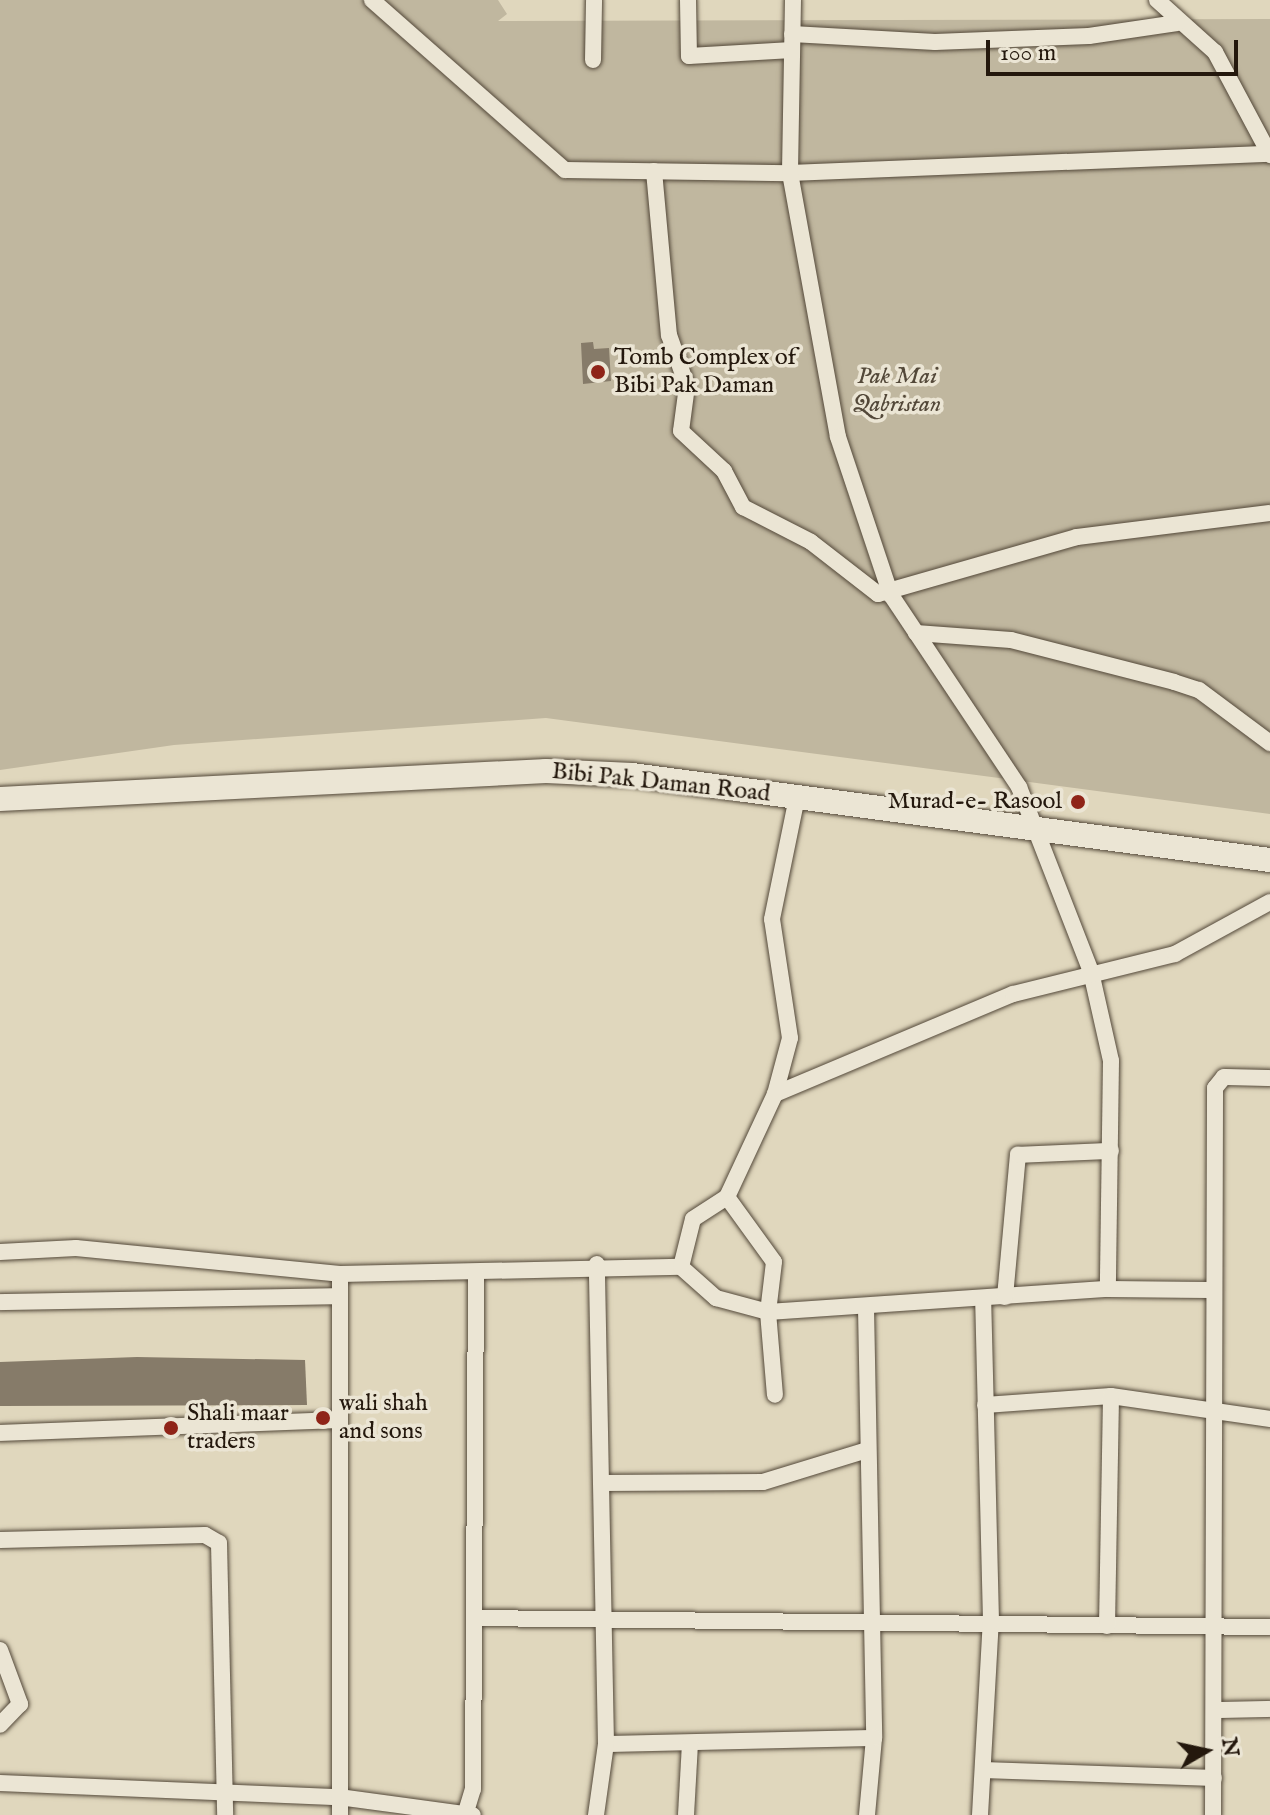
<!DOCTYPE html>
<style>
body{margin:0}
#map{position:relative;width:1270px;height:1815px;overflow:hidden;background:#e0d7bd;font-family:"IM FELL English",serif}
div>[style]{position:absolute}
.green>*{inset:0;background:#c0b79f}
.building>*{inset:0;background:#867b69}
.roads{filter:drop-shadow(0 0 2px #534839) drop-shadow(0 0 2px #534839)}
.street>*{height:16px;margin:-8px;padding:0 8px;transform-origin:8px;border-radius:8px;background:#ebe5d4}
.secondary>*{height:24px;margin:-12px;padding:0 12px;transform-origin:12px;border-radius:12px;background:#ebe5d4}
.dots>*{width:22px;height:22px;translate:-50% -50%;box-sizing:border-box;border:4px solid #ebe5d4;border-radius:50%}
span{translate:-50% -50%;white-space:nowrap;text-align:center;line-height:1.15;-webkit-text-stroke:7px #ebe5d4;paint-order:stroke}
.poi-label{font-size:24px;color:#24180d}
.left{translate:0 -50%;text-align:left}
.right{translate:-100% -50%;text-align:right}
.park-label{font-size:24px;color:#534839;font-style:italic}
.street-label{font-size:24px;color:#24180d}
.north{position:absolute;left:1166px;top:1711px;width:80px;height:80px;-webkit-text-stroke:6px #ebe5d4;paint-order:stroke;rotate:81deg;font-size:22px;font-weight:700;line-height:32px;text-align:center;color:#24180d}
.north::after{content:'';display:block;margin:auto;width:28px;height:36px;background:#24180d;clip-path:polygon(50% 0,100% 100%,50% 72%,0 100%)}
.scale{position:absolute;left:986px;top:40px;width:252px;height:36px;box-sizing:border-box;border:4px solid #24180d;border-top:0;padding-left:10px;font-size:24px;line-height:28px;white-space:nowrap;color:#24180d;-webkit-text-stroke:6px #ebe5d4;paint-order:stroke}
</style>
<div id="map">
<div class="green">
<i style="clip-path:polygon(0 0,498px 0,507px 14px,498px 21px,1270px 19px,1270px 814px,546px 718px,174px 745px,0 770px)"></i>
</div>
<div class="building">
<i style="clip-path:polygon(593px 342px,594px 349px,609px 348px,611px 381px,583px 384px,581px 343px)"></i>
<i style="clip-path:polygon(137px 1357px,305px 1360px,307px 1405px,0 1406px,0 1362px)"></i>
</div>
<div class="roads">
<div class="street">
<i style="left:372px;top:0;width:257px;rotate:41.4deg"></i>
<i style="left:565px;top:170px;width:225px;rotate:0.8deg"></i>
<i style="left:790px;top:173px;width:480px;rotate:-2.3deg"></i>
<i style="left:688px;top:0;width:56px;rotate:89deg"></i>
<i style="left:689px;top:56px;width:103px;rotate:-3.3deg"></i>
<i style="left:793px;top:0;width:173px;rotate:91deg"></i>
<i style="left:790px;top:173px;width:268px;rotate:79.7deg"></i>
<i style="left:838px;top:437px;width:167px;rotate:71.5deg"></i>
<i style="left:891px;top:595px;width:231px;rotate:56.3deg"></i>
<i style="left:1019px;top:787px;width:199px;rotate:68.7deg"></i>
<i style="left:1091px;top:972px;width:91px;rotate:77.3deg"></i>
<i style="left:1111px;top:1061px;width:228px;rotate:90.8deg"></i>
<i style="left:1157px;top:0;width:78px;rotate:41.9deg"></i>
<i style="left:1215px;top:52px;width:117px;rotate:61.9deg"></i>
<i style="left:792px;top:34px;width:143px;rotate:3.2deg"></i>
<i style="left:935px;top:42px;width:154px;rotate:-2.2deg"></i>
<i style="left:1089px;top:36px;width:89px;rotate:-8.4deg"></i>
<i style="left:593px;top:60px;width:60px;rotate:-89deg"></i>
<i style="left:654px;top:171px;width:165px;rotate:84.8deg"></i>
<i style="left:669px;top:335px;width:54px;rotate:70.6deg"></i>
<i style="left:687px;top:386px;width:45px;rotate:97.6deg"></i>
<i style="left:681px;top:431px;width:59px;rotate:42.9deg"></i>
<i style="left:724px;top:471px;width:41px;rotate:62.2deg"></i>
<i style="left:743px;top:507px;width:76px;rotate:27.2deg"></i>
<i style="left:811px;top:542px;width:85px;rotate:37.8deg"></i>
<i style="left:878px;top:594px;width:207px;rotate:-16deg"></i>
<i style="left:1077px;top:537px;width:194px;rotate:-7.1deg"></i>
<i style="left:916px;top:633px;width:95px;rotate:4.2deg"></i>
<i style="left:1011px;top:640px;width:168px;rotate:14.4deg"></i>
<i style="left:1174px;top:682px;width:26px;rotate:18deg"></i>
<i style="left:1199px;top:690px;width:89px;rotate:36.7deg"></i>
<i style="left:775px;top:1094px;width:258px;rotate:-22.8deg"></i>
<i style="left:1013px;top:994px;width:167px;rotate:-13.9deg"></i>
<i style="left:1175px;top:954px;width:108px;rotate:-28.7deg"></i>
<i style="left:727px;top:1197px;width:80px;rotate:54.1deg"></i>
<i style="left:774px;top:1262px;width:50px;rotate:96.8deg"></i>
<i style="left:768px;top:1312px;width:83px;rotate:85.2deg"></i>
<i style="left:0;top:1252px;width:76px;rotate:-3deg"></i>
<i style="left:76px;top:1248px;width:265px;rotate:5.6deg"></i>
<i style="left:340px;top:1274px;width:341px;rotate:-1.2deg"></i>
<i style="left:681px;top:1267px;width:47px;rotate:41.5deg"></i>
<i style="left:716px;top:1298px;width:54px;rotate:15.1deg"></i>
<i style="left:768px;top:1312px;width:341px;rotate:-3.9deg"></i>
<i style="left:1108px;top:1289px;width:102px;rotate:0.6deg"></i>
<i style="left:681px;top:1267px;width:49px;rotate:-76deg"></i>
<i style="left:693px;top:1219px;width:40px;rotate:-32.9deg"></i>
<i style="left:727px;top:1197px;width:114px;rotate:-65deg"></i>
<i style="left:775px;top:1094px;width:58px;rotate:-75deg"></i>
<i style="left:790px;top:1038px;width:120px;rotate:-98.6deg"></i>
<i style="left:772px;top:919px;width:125px;rotate:-78.4deg"></i>
<i style="left:1005px;top:1297px;width:143px;rotate:-84.8deg"></i>
<i style="left:1018px;top:1155px;width:93px;rotate:-2.5deg"></i>
<i style="left:0;top:1302px;width:339px;rotate:-1deg"></i>
<i style="left:866px;top:1308px;width:430px;rotate:88.9deg"></i>
<i style="left:874px;top:1738px;width:77px;rotate:95.2deg"></i>
<i style="left:985px;top:1405px;width:126px;rotate:-4.1deg"></i>
<i style="left:1111px;top:1396px;width:161px;rotate:8.2deg"></i>
<i style="left:0;top:1433px;width:337px;rotate:-2.2deg"></i>
<i style="left:602px;top:1483px;width:161px;rotate:-0.4deg"></i>
<i style="left:763px;top:1482px;width:106px;rotate:-17.1deg"></i>
<i style="left:0;top:1540px;width:205px;rotate:-1.4deg"></i>
<i style="left:205px;top:1535px;width:16px;rotate:30deg"></i>
<i style="left:219px;top:1543px;width:272px;rotate:88.7deg"></i>
<i style="left:474px;top:1618px;width:796px;rotate:0.65deg"></i>
<i style="left:1107px;top:1626px;width:230px;rotate:-89deg"></i>
<i style="left:0;top:1650px;width:58px;rotate:69.7deg"></i>
<i style="left:20px;top:1704px;width:29px;rotate:134deg"></i>
<i style="left:1216px;top:1710px;width:54px;rotate:-1.1deg"></i>
<i style="left:606px;top:1744px;width:268px;rotate:-1.3deg"></i>
<i style="left:984px;top:1770px;width:230px;rotate:2deg"></i>
<i style="left:0;top:1783px;width:339px;rotate:2.4deg"></i>
<i style="left:339px;top:1797px;width:135px;rotate:7.7deg"></i>
<i style="left:340px;top:1815px;width:541px;rotate:-90deg"></i>
<i style="left:465px;top:1815px;width:27px;rotate:-73deg"></i>
<i style="left:473px;top:1789px;width:516px;rotate:-89.67deg"></i>
<i style="left:596px;top:1815px;width:72px;rotate:-82deg"></i>
<i style="left:606px;top:1744px;width:480px;rotate:-91.1deg"></i>
<i style="left:686px;top:1815px;width:72px;rotate:-86.8deg"></i>
<i style="left:980px;top:1815px;width:194px;rotate:-86.8deg"></i>
<i style="left:991px;top:1621px;width:323px;rotate:-91.4deg"></i>
<i style="left:1213px;top:1815px;width:727px;rotate:-89.84deg"></i>
<i style="left:1215px;top:1088px;width:14px;rotate:-51deg"></i>
<i style="left:1224px;top:1077px;width:46px;rotate:1.2deg"></i>
</div>
<div class="secondary">
<i style="left:0;top:799px;width:547px;rotate:-2.94deg"></i>
<i style="left:546px;top:771px;width:86px;rotate:2.7deg"></i>
<i style="left:632px;top:775px;width:644px;rotate:7.59deg"></i>
</div>
</div>
<div class="dots">
<i style="left:598px;top:372px;background:#8f2418"></i>
<i style="left:1078px;top:802px;background:#8f2418"></i>
<i style="left:323px;top:1418px;background:#8f2418"></i>
<i style="left:171px;top:1428px;background:#8f2418"></i>
</div>
<div class="poi-label">
<span class="left" style="left:614px;top:372px">Tomb Complex of<br>Bibi Pak Daman</span>
<span class="right" style="left:1062px;top:802px">Murad-e- Rasool</span>
<span class="left" style="left:339px;top:1418px">wali shah<br>and sons</span>
<span class="left" style="left:187px;top:1428px">Shali maar<br>traders</span>
</div>
<div class="park-label">
<span style="left:897px;top:391px">Pak Mai<br>Qabristan</span>
</div>
<div class="street-label">
<span style="left:661px;top:783px;rotate:6deg">Bibi Pak Daman Road</span>
</div>
<div class="north">N</div>
<div class="scale">100 m</div>
</div>
